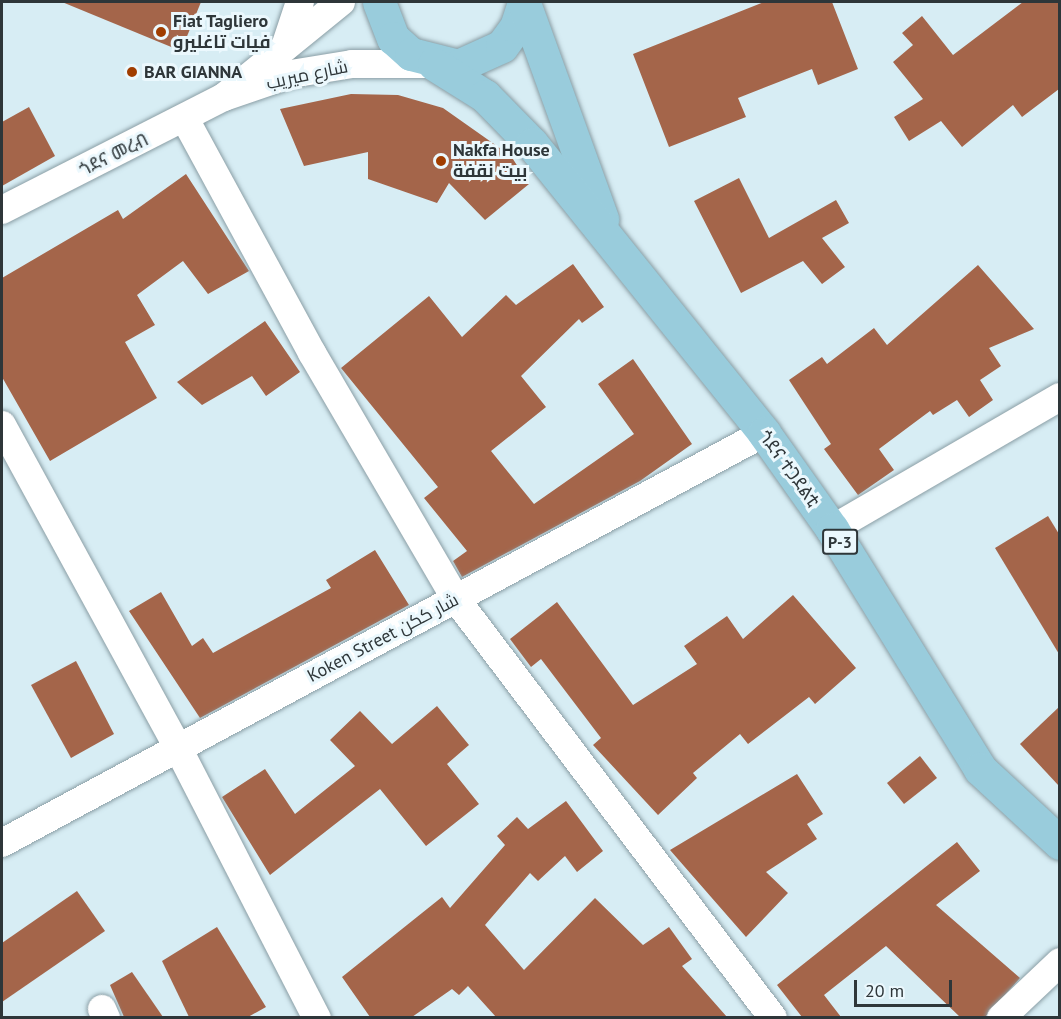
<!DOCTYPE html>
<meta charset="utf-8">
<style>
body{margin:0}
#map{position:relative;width:1061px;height:1019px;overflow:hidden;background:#d7edf4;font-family:"PT Sans",Cairo,"Noto Sans Ethiopic",sans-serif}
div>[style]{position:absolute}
.building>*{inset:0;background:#a4654a}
.roads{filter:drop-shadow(0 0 2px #8a9ea5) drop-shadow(0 0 2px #8a9ea5)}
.minor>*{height:28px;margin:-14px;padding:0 14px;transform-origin:14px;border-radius:14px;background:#fff}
.primary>*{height:33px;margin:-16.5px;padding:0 16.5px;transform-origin:16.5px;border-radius:16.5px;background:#99ccdc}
.dots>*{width:16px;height:16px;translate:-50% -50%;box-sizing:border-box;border:3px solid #ebf8fd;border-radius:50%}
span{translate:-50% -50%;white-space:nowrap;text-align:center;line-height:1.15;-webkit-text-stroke:6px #ebf8fd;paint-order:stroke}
.shield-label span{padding:2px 4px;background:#ebf8fd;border:2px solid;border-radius:4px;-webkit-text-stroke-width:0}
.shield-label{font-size:16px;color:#2e3639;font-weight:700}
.poi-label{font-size:18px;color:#2e3639;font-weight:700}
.left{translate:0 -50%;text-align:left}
.street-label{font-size:18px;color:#2e3639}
.frame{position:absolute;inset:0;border:3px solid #2e3639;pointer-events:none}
.scale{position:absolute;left:854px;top:980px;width:98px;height:27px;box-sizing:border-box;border:3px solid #2e3639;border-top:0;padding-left:8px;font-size:18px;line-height:21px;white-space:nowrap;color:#2e3639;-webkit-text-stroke:4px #ebf8fd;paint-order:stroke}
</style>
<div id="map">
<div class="building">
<i style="clip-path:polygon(62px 2px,201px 2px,181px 51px)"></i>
<i style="clip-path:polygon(764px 2px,832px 2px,858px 69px,818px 85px,812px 69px,738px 98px,746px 117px,669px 147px,633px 54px)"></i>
<i style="clip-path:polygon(1023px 2px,1059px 2px,1059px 89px,1022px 117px,1013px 105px,962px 147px,941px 121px,909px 141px,894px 117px,923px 99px,893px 62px,913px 45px,902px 33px,922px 16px,953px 55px)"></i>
<i style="clip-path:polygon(351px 94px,398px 95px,443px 108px,511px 156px,529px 184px,485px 220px,449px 183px,437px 203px,368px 179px,368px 152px,304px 166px,280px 109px)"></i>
<i style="clip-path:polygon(29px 107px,55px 156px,2px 186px,2px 122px)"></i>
<i style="clip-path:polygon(186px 174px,249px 271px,208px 294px,183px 261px,137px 295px,155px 325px,125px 342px,157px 398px,50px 461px,2px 377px,2px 278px,118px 210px,123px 219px)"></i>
<i style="clip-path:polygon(739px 178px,769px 238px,836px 200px,849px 223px,822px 238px,845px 267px,822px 284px,803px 261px,741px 293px,694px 201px)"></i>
<i style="clip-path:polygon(573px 264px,604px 307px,582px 323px,579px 319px,521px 376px,546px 407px,491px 451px,534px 504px,634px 434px,598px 384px,633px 359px,692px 444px,640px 481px,462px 577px,453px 561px,467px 551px,424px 498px,438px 487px,341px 368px,429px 296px,462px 337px,506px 295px,516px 305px)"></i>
<i style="clip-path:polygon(978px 265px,1034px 329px,989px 348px,1001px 366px,980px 380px,993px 400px,969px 417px,957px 400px,933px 415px,930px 411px,879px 449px,894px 470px,858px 495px,824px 449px,831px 444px,789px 380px,822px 357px,827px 364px,874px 328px,887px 345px)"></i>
<i style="clip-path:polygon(265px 321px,300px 372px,266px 396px,252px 376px,202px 405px,177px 382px)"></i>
<i style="clip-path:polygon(1048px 516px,1059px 534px,1059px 654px,995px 548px)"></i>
<i style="clip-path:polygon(375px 550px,409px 605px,200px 718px,129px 611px,161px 592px,192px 646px,203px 638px,213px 653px,331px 588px,326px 580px)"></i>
<i style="clip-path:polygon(793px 595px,856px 668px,815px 704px,809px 697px,748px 744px,740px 734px,693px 773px,697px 778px,658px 815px,593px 745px,601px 738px,541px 659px,531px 667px,510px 639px,557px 602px,633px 705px,697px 664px,684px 646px,727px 616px,743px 639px)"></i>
<i style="clip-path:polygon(76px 661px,114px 734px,71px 758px,31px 685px)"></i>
<i style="clip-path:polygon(437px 706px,469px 745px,447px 764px,479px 804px,426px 846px,380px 789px,270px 875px,222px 797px,265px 769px,295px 814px,355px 766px,330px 740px,360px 711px,392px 744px)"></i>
<i style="clip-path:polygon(1059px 707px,1059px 786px,1020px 744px)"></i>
<i style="clip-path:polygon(920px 756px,937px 778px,904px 804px,887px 783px)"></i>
<i style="clip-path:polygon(797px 774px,823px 814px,807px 824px,817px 839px,766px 872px,788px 893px,746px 937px,670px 850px)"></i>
<i style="clip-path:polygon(566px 801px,603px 851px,577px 872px,565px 856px,538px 881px,530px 873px,485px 925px,524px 970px,595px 898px,643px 945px,669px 927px,692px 959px,682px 966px,727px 1017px,496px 1017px,468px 986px,459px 995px,452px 989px,412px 1017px,370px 1017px,342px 977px,442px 897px,450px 908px,505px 845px,497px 836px,517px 817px,528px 829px)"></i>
<i style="clip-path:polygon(957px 842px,980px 871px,936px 905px,1020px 978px,985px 1017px,960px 1017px,886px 946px,824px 995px,841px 1017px,802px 1017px,777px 985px)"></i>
<i style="clip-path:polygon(77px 891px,105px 931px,2px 1002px,2px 943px)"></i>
<i style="clip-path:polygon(217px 927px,266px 1007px,248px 1017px,189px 1017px,162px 961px)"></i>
<i style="clip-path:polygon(132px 972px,163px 1017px,124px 1017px,110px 985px)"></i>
</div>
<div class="roads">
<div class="minor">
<i style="left:341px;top:2px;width:151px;rotate:140.9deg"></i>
<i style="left:224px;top:97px;width:71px;rotate:-18.9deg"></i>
<i style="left:291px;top:74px;width:62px;rotate:-9.3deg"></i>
<i style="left:352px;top:64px;width:82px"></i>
<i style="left:285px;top:47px;width:47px;rotate:-71.6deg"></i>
<i style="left:185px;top:119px;width:266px;rotate:61.5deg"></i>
<i style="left:312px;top:353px;width:285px;rotate:59.7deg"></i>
<i style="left:456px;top:599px;width:525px;rotate:52.89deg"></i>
<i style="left:2px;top:210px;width:249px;rotate:-27deg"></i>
<i style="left:2px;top:425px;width:368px;rotate:61.4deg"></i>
<i style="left:178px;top:748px;width:304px;rotate:62.8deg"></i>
<i style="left:832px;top:529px;width:263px;rotate:-30.1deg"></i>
<i style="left:2px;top:843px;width:865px;rotate:-28.28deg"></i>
<i style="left:102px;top:1009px;width:10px;rotate:66deg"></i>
<i style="left:1001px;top:1018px;width:81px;rotate:-43.5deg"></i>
</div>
<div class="primary">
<i style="left:379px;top:2px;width:39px;rotate:69deg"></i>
<i style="left:393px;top:38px;width:24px;rotate:42deg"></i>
<i style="left:411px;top:54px;width:49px;rotate:14.3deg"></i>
<i style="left:458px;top:66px;width:48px;rotate:-24.4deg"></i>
<i style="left:502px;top:46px;width:24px;rotate:-54deg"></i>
<i style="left:516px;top:27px;width:26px;rotate:-72deg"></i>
<i style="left:524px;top:3px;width:230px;rotate:70.1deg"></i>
<i style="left:434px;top:64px;width:60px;rotate:32.1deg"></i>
<i style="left:485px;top:96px;width:67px;rotate:45.6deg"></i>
<i style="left:532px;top:144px;width:371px;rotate:51.2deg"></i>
<i style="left:764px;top:433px;width:118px;rotate:54.7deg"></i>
<i style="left:832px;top:529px;width:282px;rotate:58.3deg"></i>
<i style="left:980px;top:769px;width:109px;rotate:42.8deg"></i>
</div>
</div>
<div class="dots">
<i style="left:161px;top:32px;background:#a03d00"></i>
<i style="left:132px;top:72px;background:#a03d00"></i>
<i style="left:441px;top:161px;background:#a03d00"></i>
</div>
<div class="shield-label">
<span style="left:840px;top:542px">P-3</span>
</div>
<div class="poi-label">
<span class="left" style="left:173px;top:32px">Fiat Tagliero<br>فيات تاغليرو</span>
<span class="left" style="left:144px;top:72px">BAR GIANNA</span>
<span class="left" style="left:453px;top:161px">Nakfa House<br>بيت نقفة</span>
</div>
<div class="street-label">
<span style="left:307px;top:75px;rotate:-12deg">شارع ميريب</span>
<span style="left:114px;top:155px;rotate:-26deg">ጎደና መረብ</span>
<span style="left:789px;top:469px;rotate:54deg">ጎደና ተጋደልቲ</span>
<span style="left:383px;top:638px;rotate:-28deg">Koken Street شار ككن</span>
</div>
<div class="frame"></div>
<div class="scale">20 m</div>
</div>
